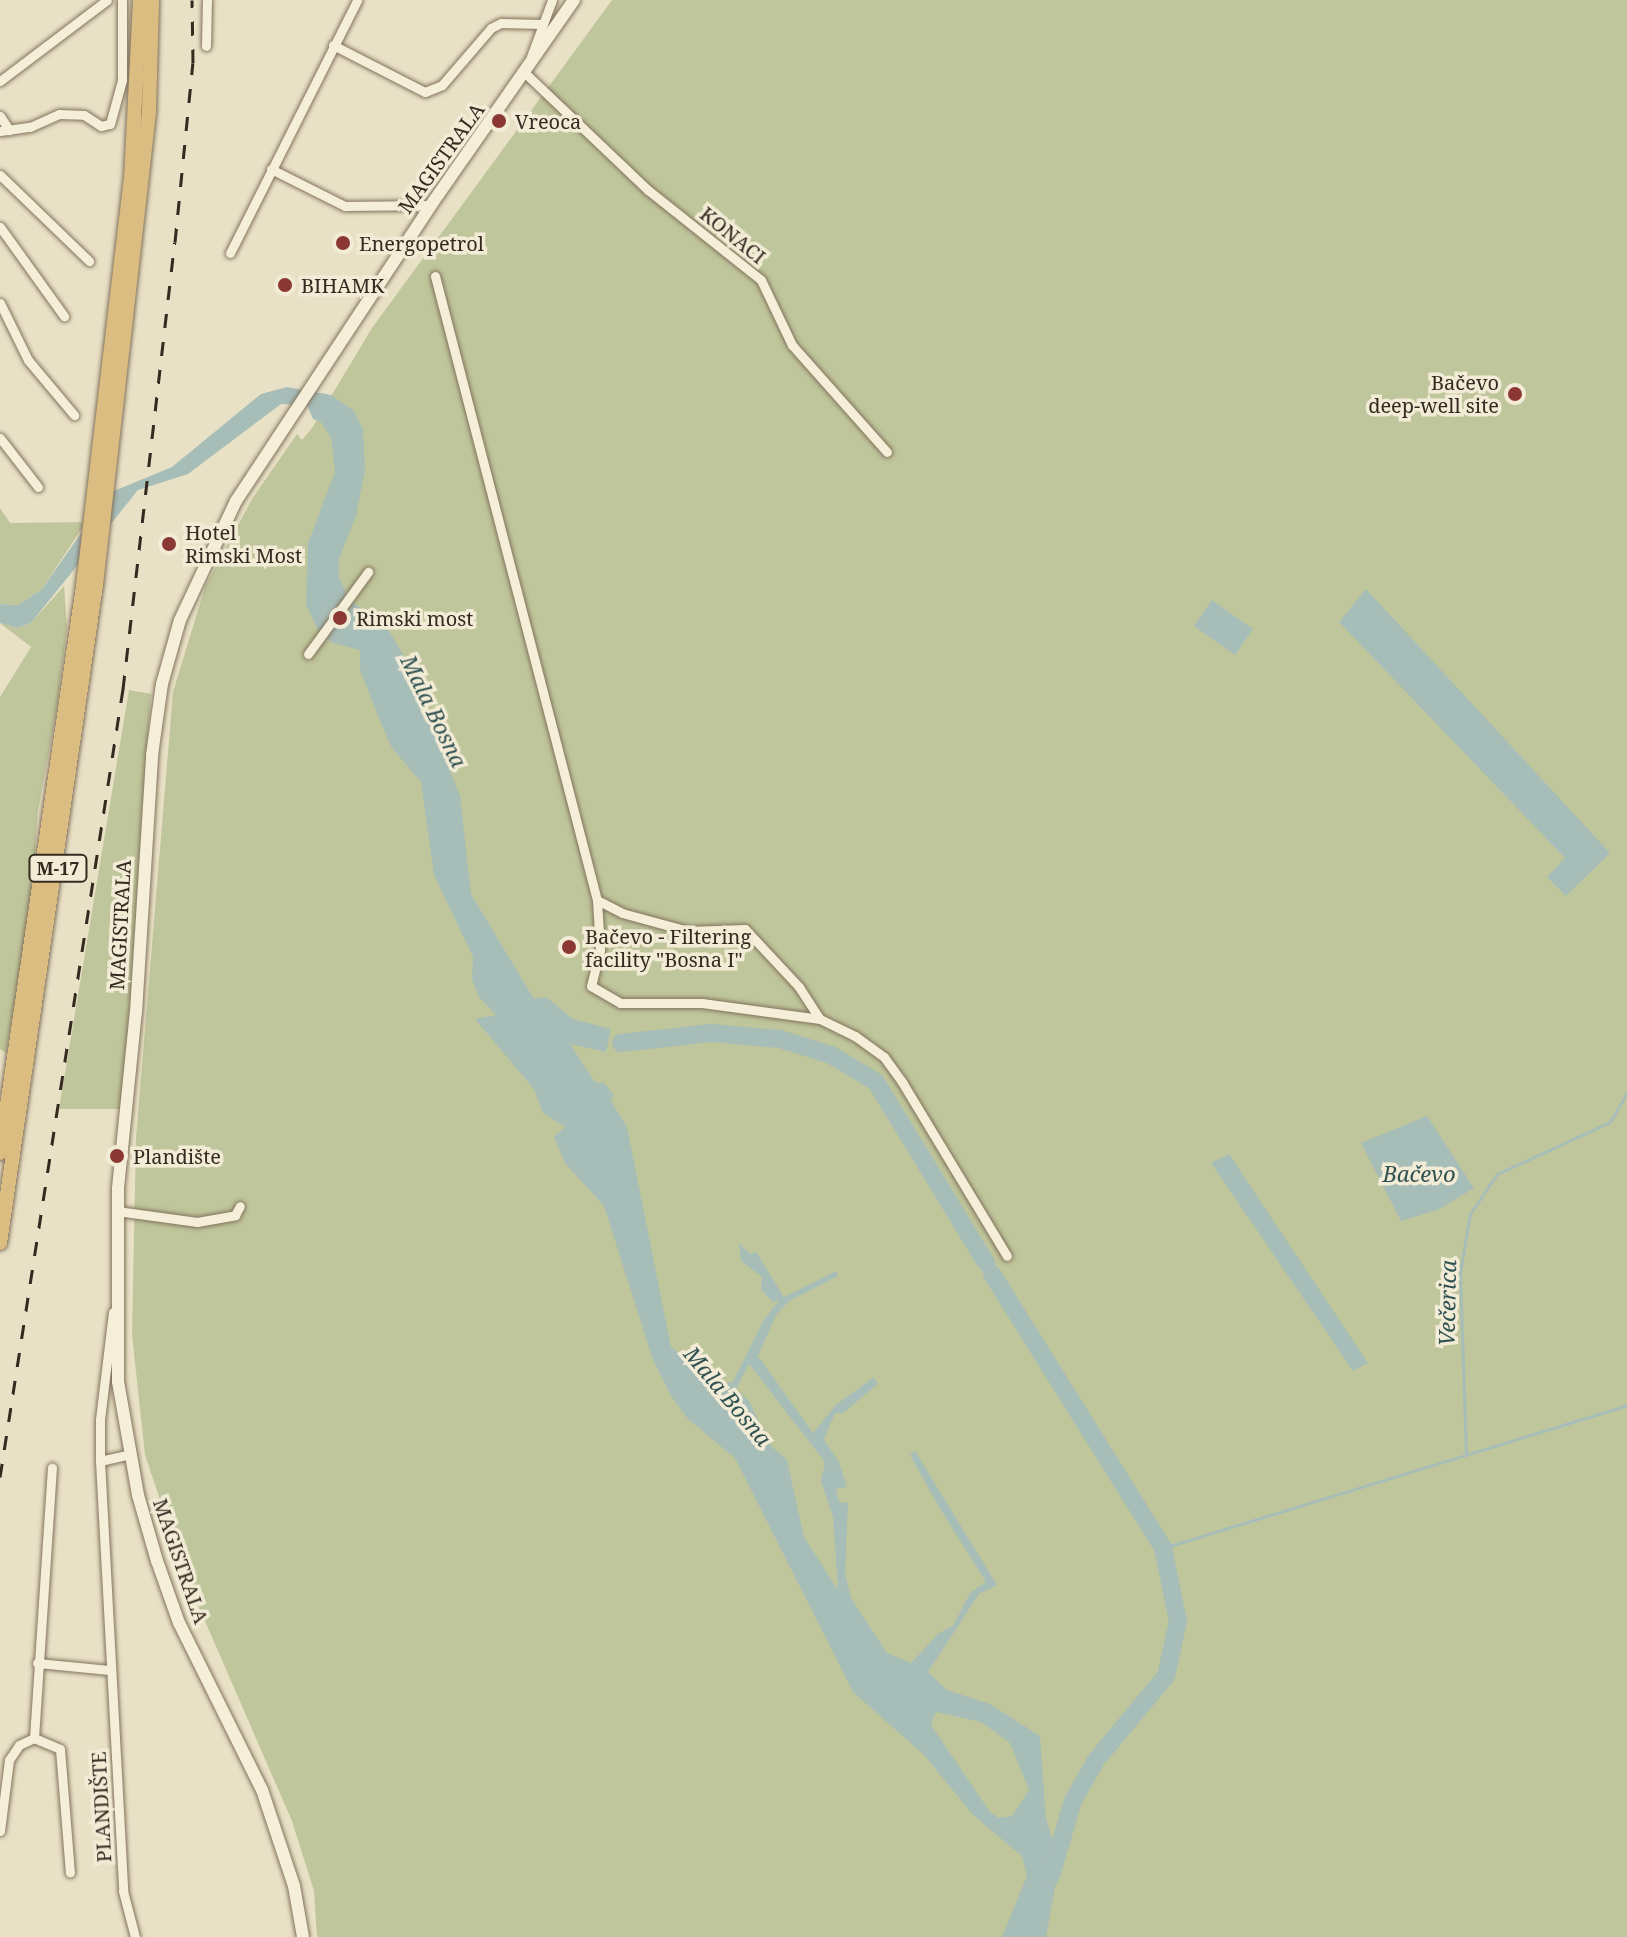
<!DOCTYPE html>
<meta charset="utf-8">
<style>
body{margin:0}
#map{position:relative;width:1627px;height:1937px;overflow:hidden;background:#e9e1c6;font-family:"Noto Serif",serif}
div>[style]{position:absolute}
.green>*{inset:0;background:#bfc69b}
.water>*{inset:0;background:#a7bdb8}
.stream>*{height:3px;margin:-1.5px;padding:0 1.5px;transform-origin:1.5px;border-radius:1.5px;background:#a7bdb8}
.river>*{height:18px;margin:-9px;padding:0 9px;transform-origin:9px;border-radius:9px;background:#a7bdb8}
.roads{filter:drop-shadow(0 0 2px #83735d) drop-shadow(0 0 2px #83735d)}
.minor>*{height:9px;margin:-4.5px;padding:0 4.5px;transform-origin:4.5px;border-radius:4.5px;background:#f5eed8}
.secondary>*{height:12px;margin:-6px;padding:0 6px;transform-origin:6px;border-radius:6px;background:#f5eed8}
.trunk>*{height:14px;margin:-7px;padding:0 7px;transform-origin:7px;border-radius:7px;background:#dcbd81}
.rail>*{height:3px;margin-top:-1.5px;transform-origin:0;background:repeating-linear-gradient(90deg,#342b20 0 14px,transparent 0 28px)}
.dots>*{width:22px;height:22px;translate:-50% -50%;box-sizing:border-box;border:4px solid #f2ebd5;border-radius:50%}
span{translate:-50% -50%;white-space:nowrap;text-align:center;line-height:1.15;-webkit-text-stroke:7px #f2ebd5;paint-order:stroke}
.shield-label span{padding:2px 6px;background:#f2ebd5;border:2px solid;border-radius:6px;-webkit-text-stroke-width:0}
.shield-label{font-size:18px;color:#342b20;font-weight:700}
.poi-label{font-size:20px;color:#342b20}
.left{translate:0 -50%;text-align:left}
.right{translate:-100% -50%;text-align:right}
.street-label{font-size:20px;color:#342b20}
.water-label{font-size:22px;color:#315252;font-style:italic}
</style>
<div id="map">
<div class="green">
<i style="clip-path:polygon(612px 0,1627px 0,1627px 1937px,317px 1937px,314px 1891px,292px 1821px,187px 1580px,145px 1455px,132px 1335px,136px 1138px,173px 692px,205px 587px,252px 499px,297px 434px,302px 440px,312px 428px,372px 328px)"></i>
<i style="clip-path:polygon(0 508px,10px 523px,86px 522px,42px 589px,18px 605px,0 604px)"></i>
<i style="clip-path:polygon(64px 586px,67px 627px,57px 707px,38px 811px,31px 909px,6px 1053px,0 1049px,0 697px,31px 647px,0 623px,17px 628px,31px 623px)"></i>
<i style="clip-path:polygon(129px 690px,151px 694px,123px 1109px,59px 1109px)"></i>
</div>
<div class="water">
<i style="clip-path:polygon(evenodd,287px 387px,331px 395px,354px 411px,363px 429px,365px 470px,356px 516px,339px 559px,339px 577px,349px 599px,389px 631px,403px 654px,460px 796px,471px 894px,534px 999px,546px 997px,573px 1019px,611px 1029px,606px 1052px,570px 1044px,595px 1082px,604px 1083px,614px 1095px,611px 1101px,627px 1127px,671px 1347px,725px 1384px,733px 1382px,763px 1321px,780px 1299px,773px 1302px,761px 1290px,762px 1277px,741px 1261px,739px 1243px,750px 1254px,756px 1252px,784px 1297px,836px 1271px,838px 1276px,789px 1301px,776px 1315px,758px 1356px,813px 1433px,836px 1405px,874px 1377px,878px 1384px,843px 1413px,835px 1413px,824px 1440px,839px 1462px,847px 1487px,836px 1489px,839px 1502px,848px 1503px,845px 1574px,851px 1598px,887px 1653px,911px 1663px,939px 1633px,953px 1626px,970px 1593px,986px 1582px,939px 1507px,910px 1455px,915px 1451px,997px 1585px,979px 1594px,928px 1672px,947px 1690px,990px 1704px,1040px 1736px,1046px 1819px,1060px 1860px,1046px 1937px,1002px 1937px,1027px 1876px,1022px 1856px,973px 1815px,924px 1755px,853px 1692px,735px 1458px,688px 1419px,671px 1396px,653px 1360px,604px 1206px,565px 1163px,554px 1137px,565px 1127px,543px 1113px,534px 1089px,475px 1019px,496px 1015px,479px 997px,472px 980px,473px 957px,434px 875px,421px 782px,392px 748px,380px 721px,360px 670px,360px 650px,333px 643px,319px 632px,306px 605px,308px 543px,335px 472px,331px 438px,321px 422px,313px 419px,307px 405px,281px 404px,188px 474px,138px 490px,31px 623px,17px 628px,0 623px,0 604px,18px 605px,42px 589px,109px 493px,172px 467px,261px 394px,287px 387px,749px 1364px,825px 1462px,821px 1481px,833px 1517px,838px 1590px,804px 1537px,787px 1460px,771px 1446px,749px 1401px,736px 1389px,749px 1364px,287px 387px,936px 1712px,981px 1722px,1010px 1743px,1029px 1790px,1012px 1816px,999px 1818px,990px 1812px,931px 1725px,936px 1712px)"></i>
<i style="clip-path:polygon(1366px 589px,1610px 853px,1566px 896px,1547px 877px,1565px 858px,1339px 622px)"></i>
<i style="clip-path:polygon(1212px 600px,1253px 629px,1235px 655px,1194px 626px)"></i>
<i style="clip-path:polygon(1427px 1116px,1474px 1188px,1440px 1209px,1401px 1221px,1361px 1143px)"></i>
<i style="clip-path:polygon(1229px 1154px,1368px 1363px,1353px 1371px,1211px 1163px)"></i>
</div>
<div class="stream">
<i style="left:1466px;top:1455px;width:183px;rotate:-91.9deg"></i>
<i style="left:1460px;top:1272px;width:59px;rotate:-80.2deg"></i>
<i style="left:1470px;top:1214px;width:48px;rotate:-56deg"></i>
<i style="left:1497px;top:1174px;width:124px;rotate:-24.7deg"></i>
<i style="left:1610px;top:1122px;width:34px;rotate:-60deg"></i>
<i style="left:1163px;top:1548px;width:486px;rotate:-17.1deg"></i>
</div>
<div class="river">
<i style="left:621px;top:1043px;width:91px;rotate:-6.3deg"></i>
<i style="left:711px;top:1033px;width:69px;rotate:5deg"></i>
<i style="left:780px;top:1039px;width:53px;rotate:17.4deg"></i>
<i style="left:831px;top:1055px;width:52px;rotate:31deg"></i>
<i style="left:876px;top:1082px;width:212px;rotate:58.7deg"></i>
<i style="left:992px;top:1274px;width:323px;rotate:58deg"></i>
<i style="left:1163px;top:1548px;width:75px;rotate:78.4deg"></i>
<i style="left:1178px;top:1621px;width:56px;rotate:102.3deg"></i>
<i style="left:1166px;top:1676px;width:102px;rotate:129.8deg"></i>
<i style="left:1051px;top:1876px;width:78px;rotate:-73.7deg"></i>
<i style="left:1073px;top:1801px;width:47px;rotate:-60.7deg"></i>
</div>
<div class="roads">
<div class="minor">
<i style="left:552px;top:0;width:78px;rotate:110.3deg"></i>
<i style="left:525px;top:73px;width:170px;rotate:43.6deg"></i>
<i style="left:648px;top:190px;width:144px;rotate:38.5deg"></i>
<i style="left:761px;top:280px;width:72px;rotate:64.5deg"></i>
<i style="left:792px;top:345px;width:143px;rotate:48.4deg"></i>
<i style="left:333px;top:45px;width:103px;rotate:27.1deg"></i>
<i style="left:425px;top:92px;width:18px;rotate:-22deg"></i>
<i style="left:442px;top:85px;width:75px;rotate:-49.3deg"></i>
<i style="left:491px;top:28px;width:11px;rotate:-27deg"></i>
<i style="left:501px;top:23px;width:42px;rotate:1.4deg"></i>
<i style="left:206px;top:46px;width:46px;rotate:-88.8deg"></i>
<i style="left:0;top:81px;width:134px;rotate:-37.1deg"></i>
<i style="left:0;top:116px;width:17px;rotate:57deg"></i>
<i style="left:0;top:131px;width:30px;rotate:-8deg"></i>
<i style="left:30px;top:127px;width:32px;rotate:-24deg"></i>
<i style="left:59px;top:114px;width:25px;rotate:2deg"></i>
<i style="left:84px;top:115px;width:20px;rotate:33deg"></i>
<i style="left:101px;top:126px;width:9px;rotate:-13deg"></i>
<i style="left:110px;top:124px;width:46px;rotate:-74.7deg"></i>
<i style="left:122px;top:80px;width:80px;rotate:-90deg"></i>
<i style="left:271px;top:169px;width:83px;rotate:26.6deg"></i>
<i style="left:345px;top:206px;width:86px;rotate:-0.7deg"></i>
<i style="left:0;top:175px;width:124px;rotate:44deg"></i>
<i style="left:0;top:227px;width:110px;rotate:54.3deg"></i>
<i style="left:230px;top:253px;width:283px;rotate:-63.3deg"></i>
<i style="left:435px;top:276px;width:645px;rotate:75.45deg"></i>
<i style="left:597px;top:900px;width:50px;rotate:86.6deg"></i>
<i style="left:600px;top:950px;width:37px;rotate:104deg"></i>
<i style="left:591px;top:986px;width:34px;rotate:30deg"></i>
<i style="left:620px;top:1003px;width:82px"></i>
<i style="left:702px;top:1003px;width:119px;rotate:7.7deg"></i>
<i style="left:820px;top:1019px;width:39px;rotate:26deg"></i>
<i style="left:855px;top:1036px;width:36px;rotate:36deg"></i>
<i style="left:884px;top:1057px;width:31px;rotate:54deg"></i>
<i style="left:902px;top:1082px;width:203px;rotate:58.9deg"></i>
<i style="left:0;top:303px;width:64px;rotate:63.8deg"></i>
<i style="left:28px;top:360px;width:72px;rotate:50.1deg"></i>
<i style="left:0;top:438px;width:62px;rotate:52.2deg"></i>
<i style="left:308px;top:654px;width:102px;rotate:-53.8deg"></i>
<i style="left:597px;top:900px;width:28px;rotate:27deg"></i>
<i style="left:622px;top:913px;width:68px;rotate:15.3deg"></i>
<i style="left:688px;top:931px;width:57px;rotate:-2deg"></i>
<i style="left:745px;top:929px;width:79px;rotate:47deg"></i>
<i style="left:799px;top:987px;width:38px;rotate:57deg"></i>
<i style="left:117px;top:1211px;width:81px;rotate:7.8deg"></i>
<i style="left:197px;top:1222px;width:39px;rotate:-10deg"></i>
<i style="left:235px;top:1215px;width:10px;rotate:-61deg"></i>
<i style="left:113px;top:1312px;width:109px;rotate:96.9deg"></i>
<i style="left:100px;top:1420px;width:41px;rotate:90deg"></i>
<i style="left:100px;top:1461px;width:431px;rotate:86.9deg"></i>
<i style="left:123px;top:1891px;width:48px;rotate:75.4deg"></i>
<i style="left:100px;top:1461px;width:31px;rotate:-13deg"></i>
<i style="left:37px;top:1663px;width:73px;rotate:5.5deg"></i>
<i style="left:34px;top:1738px;width:271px;rotate:-86.2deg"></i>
<i style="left:0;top:1831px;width:72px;rotate:-82.8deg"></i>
<i style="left:9px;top:1760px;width:18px;rotate:-56deg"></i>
<i style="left:19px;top:1745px;width:17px;rotate:-25deg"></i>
<i style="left:34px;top:1738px;width:28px;rotate:23deg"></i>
<i style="left:60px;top:1749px;width:124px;rotate:85.4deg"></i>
</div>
<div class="secondary">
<i style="left:303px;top:1937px;width:52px;rotate:-100deg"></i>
<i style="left:294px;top:1886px;width:101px;rotate:-108.4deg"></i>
<i style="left:262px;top:1790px;width:186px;rotate:-116.4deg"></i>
<i style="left:179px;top:1623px;width:66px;rotate:-109.5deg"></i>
<i style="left:157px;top:1561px;width:69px;rotate:-106.1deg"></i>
<i style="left:138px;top:1495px;width:115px;rotate:-100deg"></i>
<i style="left:118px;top:1382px;width:194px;rotate:-90deg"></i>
<i style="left:118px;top:1188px;width:177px;rotate:-84.2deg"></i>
<i style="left:136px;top:1012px;width:257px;rotate:-86.4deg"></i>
<i style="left:152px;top:755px;width:72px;rotate:-82deg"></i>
<i style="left:162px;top:684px;width:66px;rotate:-74.3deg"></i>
<i style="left:180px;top:620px;width:132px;rotate:-64.8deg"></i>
<i style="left:236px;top:501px;width:354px;rotate:-56.6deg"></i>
<i style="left:431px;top:205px;width:250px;rotate:-55.1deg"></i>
</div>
<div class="trunk">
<i style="left:0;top:1153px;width:573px;rotate:-81.67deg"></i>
<i style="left:83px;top:586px;width:410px;rotate:-83.3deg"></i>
<i style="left:131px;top:179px;width:179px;rotate:-87.1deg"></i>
<i style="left:0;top:1243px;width:665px;rotate:-81.7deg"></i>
<i style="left:96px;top:585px;width:478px;rotate:-83.6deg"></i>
<i style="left:149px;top:110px;width:110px;rotate:-88.4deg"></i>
</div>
</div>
<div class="rail">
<i style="left:0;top:1477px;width:798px;rotate:-81.13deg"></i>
<i style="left:123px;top:689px;width:450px;rotate:-83.4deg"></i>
<i style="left:175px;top:242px;width:180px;rotate:-84.3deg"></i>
<i style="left:193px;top:63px;width:63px;rotate:-90.9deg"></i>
</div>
<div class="dots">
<i style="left:499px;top:121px;background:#8b3834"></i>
<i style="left:343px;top:243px;background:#8b3834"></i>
<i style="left:285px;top:285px;background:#8b3834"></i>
<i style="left:1515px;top:394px;background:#8b3834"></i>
<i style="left:169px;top:544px;background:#8b3834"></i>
<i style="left:340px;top:618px;background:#8b3834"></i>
<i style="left:569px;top:947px;background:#8b3834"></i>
<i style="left:117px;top:1156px;background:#8b3834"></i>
</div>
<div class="shield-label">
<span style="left:58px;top:868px">M-17</span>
</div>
<div class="poi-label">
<span class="left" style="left:515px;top:121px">Vreoca</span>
<span class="left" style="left:359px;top:243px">Energopetrol</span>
<span class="left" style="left:301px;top:285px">BIHAMK</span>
<span class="right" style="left:1499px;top:394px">Bačevo<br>deep-well site</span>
<span class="left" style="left:185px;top:544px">Hotel<br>Rimski Most</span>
<span class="left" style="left:356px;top:618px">Rimski most</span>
<span class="left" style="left:585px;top:948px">Bačevo - Filtering<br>facility "Bosna I"</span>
<span class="left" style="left:133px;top:1156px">Plandište</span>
</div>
<div class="street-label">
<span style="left:441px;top:158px;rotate:-54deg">MAGISTRALA</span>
<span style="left:733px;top:235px;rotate:39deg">KONACI</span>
<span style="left:120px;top:925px;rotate:-87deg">MAGISTRALA</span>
<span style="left:181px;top:1561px;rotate:71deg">MAGISTRALA</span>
<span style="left:101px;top:1807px;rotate:-93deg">PLANDIŠTE</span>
</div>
<div class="water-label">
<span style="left:434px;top:711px;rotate:64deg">Mala Bosna</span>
<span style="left:1419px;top:1174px">Bačevo</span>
<span style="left:1447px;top:1303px;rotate:-89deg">Večerica</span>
<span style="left:728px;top:1396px;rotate:50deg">Mala Bosna</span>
</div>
</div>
